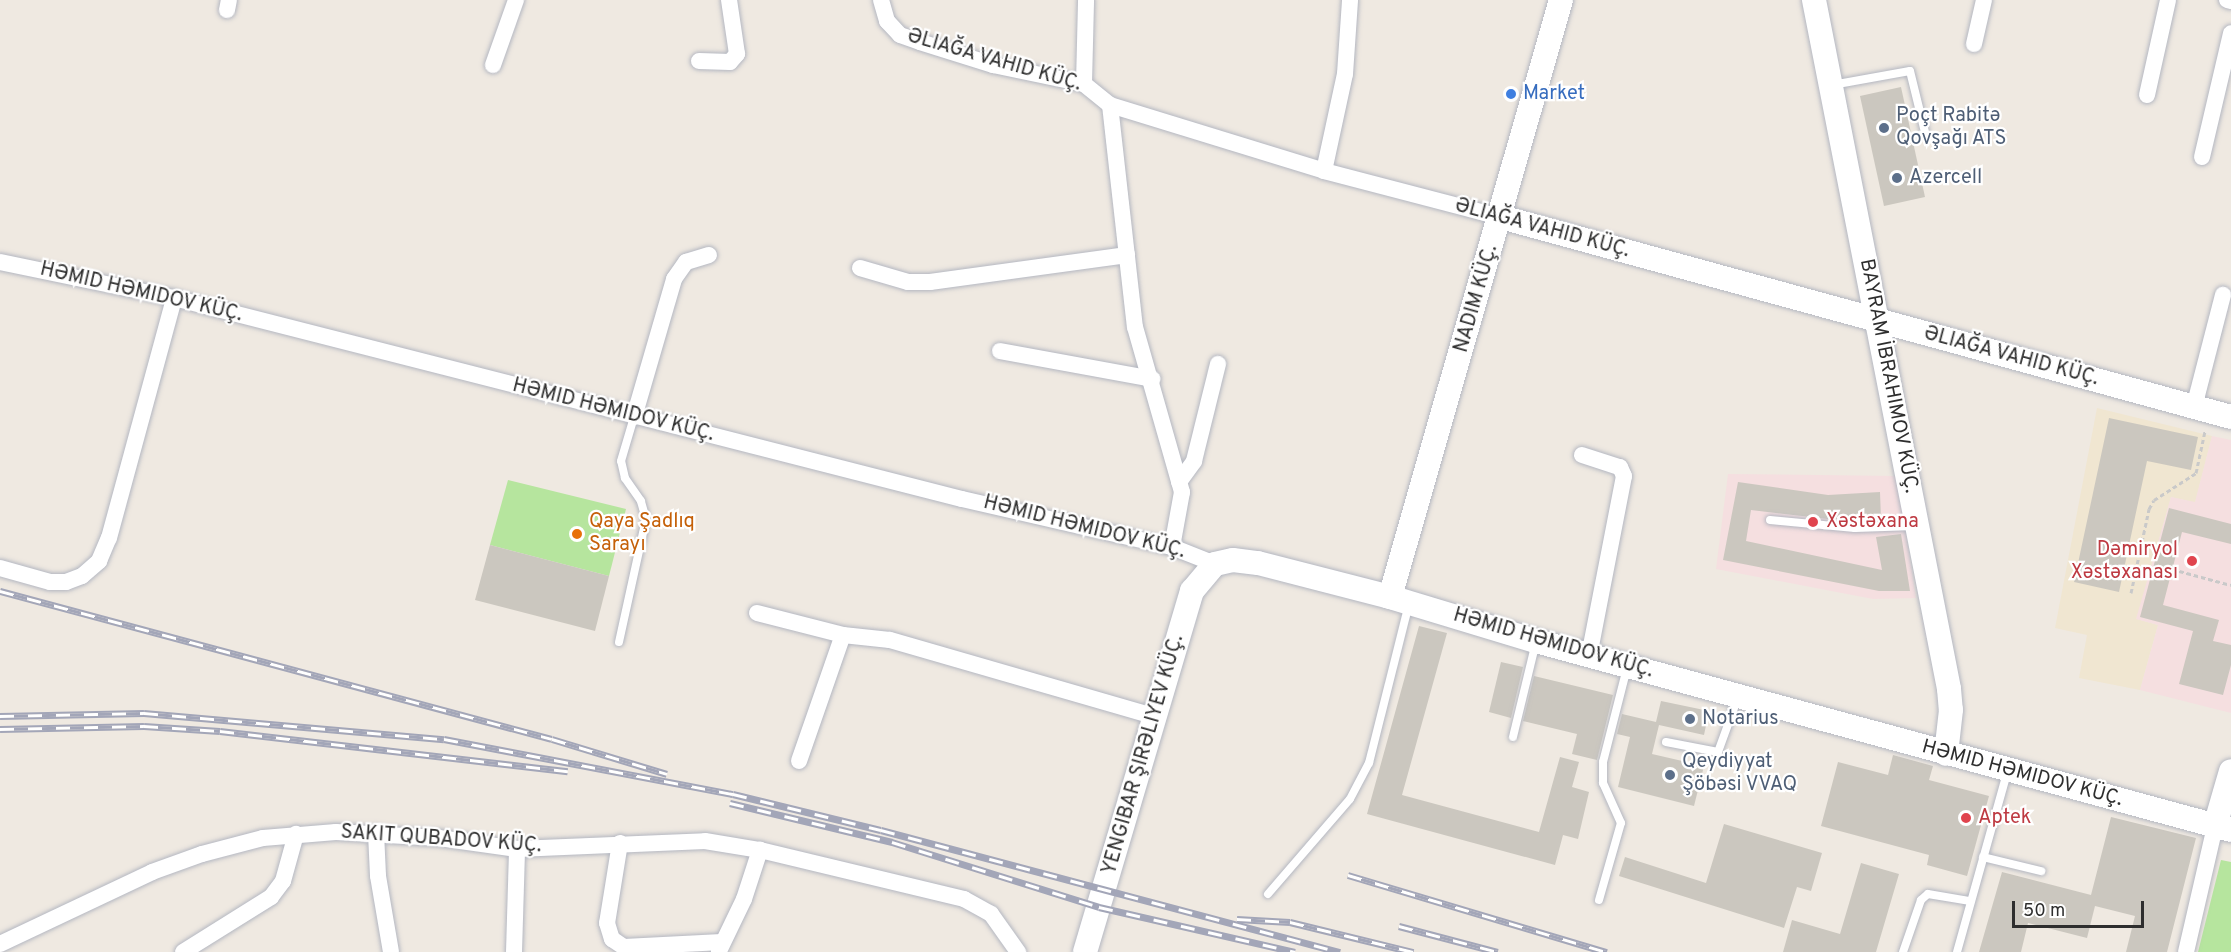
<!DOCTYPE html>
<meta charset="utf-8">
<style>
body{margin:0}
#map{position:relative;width:2231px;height:952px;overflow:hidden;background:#efe9e1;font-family:Overpass,sans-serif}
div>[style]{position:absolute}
.education>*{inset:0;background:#f0e6d1}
.medical>*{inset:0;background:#f5dfe0}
.green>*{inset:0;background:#b6e59e}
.building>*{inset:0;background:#cbc7bf}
.path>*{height:3px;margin-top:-1.5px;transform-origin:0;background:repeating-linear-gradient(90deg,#c9c9c9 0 4.5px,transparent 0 7.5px)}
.roads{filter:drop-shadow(0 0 2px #b4b7c1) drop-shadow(0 0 2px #b4b7c1)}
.lane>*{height:8px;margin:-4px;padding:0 4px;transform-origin:4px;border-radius:4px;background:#fff}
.street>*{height:16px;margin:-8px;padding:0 8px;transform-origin:8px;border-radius:8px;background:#fff}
.secondary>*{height:24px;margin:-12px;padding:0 12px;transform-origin:12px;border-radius:12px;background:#fff}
.rail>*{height:7px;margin-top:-3.5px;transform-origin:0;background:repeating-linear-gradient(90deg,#fff 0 14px,#a3a6b8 0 28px);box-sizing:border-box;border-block:2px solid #a3a6b8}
.dots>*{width:16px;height:16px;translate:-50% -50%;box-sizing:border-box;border:3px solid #fff;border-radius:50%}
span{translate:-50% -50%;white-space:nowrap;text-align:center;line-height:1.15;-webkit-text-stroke:4.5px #fff;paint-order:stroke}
.street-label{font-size:20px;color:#2e2e2e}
.shop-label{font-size:20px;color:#366cbe}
.left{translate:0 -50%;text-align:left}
.service-label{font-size:20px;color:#4e5e75}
.food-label{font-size:20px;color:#c56008}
.health-label{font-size:20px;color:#be3a42}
.right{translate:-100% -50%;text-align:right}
.scale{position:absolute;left:2012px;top:901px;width:132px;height:27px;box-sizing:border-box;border:3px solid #2e2e2e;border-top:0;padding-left:8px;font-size:18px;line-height:21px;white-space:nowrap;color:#2e2e2e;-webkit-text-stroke:4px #fff;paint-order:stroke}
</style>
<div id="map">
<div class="education">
<i style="clip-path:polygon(2097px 408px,2212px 436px,2195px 503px,2171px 497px,2137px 619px,2158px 625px,2140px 690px,2079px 678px,2087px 635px,2055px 628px)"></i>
</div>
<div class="medical">
<i style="clip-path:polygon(2212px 436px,2231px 440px,2231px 713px,2140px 690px,2158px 625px,2136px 619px,2171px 497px,2195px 502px)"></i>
<i style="clip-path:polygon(1728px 474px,1897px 476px,1916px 598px,1873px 599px,1716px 569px)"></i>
</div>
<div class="green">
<i style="clip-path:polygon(508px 480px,626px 509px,609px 576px,490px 545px)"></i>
<i style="clip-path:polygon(2221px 860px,2231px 862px,2231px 952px,2198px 952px)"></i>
</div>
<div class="building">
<i style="clip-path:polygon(1901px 87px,1925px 197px,1884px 206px,1860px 96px)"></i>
<i style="clip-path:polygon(2109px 418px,2198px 437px,2191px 470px,2147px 461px,2119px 592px,2074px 582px)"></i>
<i style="clip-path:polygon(1738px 482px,1828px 495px,1880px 492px,1881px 519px,1828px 519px,1751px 510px,1746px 541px,1882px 570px,1876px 537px,1901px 534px,1910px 591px,1879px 591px,1723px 560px)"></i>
<i style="clip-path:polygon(2169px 508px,2231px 524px,2231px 544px,2182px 532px,2163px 605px,2219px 620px,2213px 641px,2231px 645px,2231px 665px,2223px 695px,2179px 684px,2193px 631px,2140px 617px)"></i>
<i style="clip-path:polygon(490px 545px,609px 576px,595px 631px,475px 600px)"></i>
<i style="clip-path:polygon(1419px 626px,1447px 633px,1402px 795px,1539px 832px,1560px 757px,1579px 762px,1572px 787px,1589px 792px,1578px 839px,1563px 835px,1555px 865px,1367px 814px)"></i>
<i style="clip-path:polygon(1501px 662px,1523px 667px,1511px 718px,1489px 712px)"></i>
<i style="clip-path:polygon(1534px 676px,1613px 695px,1597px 760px,1572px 754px,1577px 734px,1523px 721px)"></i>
<i style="clip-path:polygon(1661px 701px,1709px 711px,1704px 735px,1659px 725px,1652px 754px,1704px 766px,1694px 806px,1618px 787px,1630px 737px,1617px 734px,1622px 714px,1656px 722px)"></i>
<i style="clip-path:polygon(1893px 755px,1933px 766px,1929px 780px,1989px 796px,1967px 876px,1927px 865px,1929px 855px,1821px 826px,1838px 762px,1888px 775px)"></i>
<i style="clip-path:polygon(2111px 817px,2196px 838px,2167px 952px,2126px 952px,2135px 916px,2095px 906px,2087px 938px,2028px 923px,2021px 952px,1979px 952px,2002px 872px,2091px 895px)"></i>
<i style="clip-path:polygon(1724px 824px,1822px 853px,1811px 891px,1797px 887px,1784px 928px,1619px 876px,1625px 857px,1706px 883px)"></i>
<i style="clip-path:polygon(1861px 863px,1899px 874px,1876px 952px,1783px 952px,1792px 920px,1840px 934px)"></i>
</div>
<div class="path">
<i style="left:2172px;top:569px;width:61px;rotate:15.2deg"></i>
<i style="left:2131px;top:593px;width:86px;rotate:-77.9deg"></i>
<i style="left:2149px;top:509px;width:10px;rotate:-61deg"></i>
<i style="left:2154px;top:500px;width:50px;rotate:-32.7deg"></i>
<i style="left:2196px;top:473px;width:43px;rotate:-77.9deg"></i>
</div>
<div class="roads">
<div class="lane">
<i style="left:1832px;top:85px;width:79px;rotate:-10.2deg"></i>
<i style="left:1910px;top:71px;width:63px;rotate:76.2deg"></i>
<i style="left:1770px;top:520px;width:85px;rotate:5.4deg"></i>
<i style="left:1855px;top:528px;width:59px;rotate:-1.9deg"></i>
<i style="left:619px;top:642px;width:126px;rotate:-77.6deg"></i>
<i style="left:646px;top:519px;width:19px;rotate:-106deg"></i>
<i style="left:641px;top:501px;width:28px;rotate:-125deg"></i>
<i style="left:625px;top:478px;width:17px;rotate:-103deg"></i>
<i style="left:621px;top:461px;width:46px;rotate:-73.5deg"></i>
<i style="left:1513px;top:737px;width:98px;rotate:-76.4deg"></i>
<i style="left:1666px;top:742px;width:53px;rotate:10.9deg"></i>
<i style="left:1718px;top:752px;width:59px;rotate:-70deg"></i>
<i style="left:1983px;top:857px;width:60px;rotate:13.6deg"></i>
<i style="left:1268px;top:894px;width:125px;rotate:-49.2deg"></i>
<i style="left:1350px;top:799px;width:41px;rotate:-62.2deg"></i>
<i style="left:1369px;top:763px;width:164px;rotate:-75.9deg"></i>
<i style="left:1599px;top:900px;width:80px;rotate:-74.1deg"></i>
<i style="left:1621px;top:823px;width:44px;rotate:-114.2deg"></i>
<i style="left:1603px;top:783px;width:21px;rotate:-90deg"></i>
<i style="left:1603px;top:762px;width:97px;rotate:-75.7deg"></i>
<i style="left:1903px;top:952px;width:55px;rotate:-70.9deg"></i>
<i style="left:1921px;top:900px;width:9px;rotate:-41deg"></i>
<i style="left:1928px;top:894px;width:43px;rotate:9.5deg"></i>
<i style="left:1957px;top:952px;width:186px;rotate:-74.4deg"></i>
</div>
<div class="street">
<i style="left:881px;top:0;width:22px;rotate:74deg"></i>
<i style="left:887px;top:21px;width:19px;rotate:47deg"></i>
<i style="left:900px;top:35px;width:21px;rotate:19deg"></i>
<i style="left:920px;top:42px;width:77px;rotate:17.5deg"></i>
<i style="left:993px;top:65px;width:93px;rotate:11.8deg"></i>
<i style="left:1084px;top:84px;width:33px;rotate:39deg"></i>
<i style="left:1110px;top:105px;width:224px;rotate:17.1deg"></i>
<i style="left:1324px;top:171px;width:183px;rotate:14.6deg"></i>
<i style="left:2227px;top:0;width:4px;rotate:14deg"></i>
<i style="left:227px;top:10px;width:10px;rotate:-79deg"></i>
<i style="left:1974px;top:44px;width:45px;rotate:-77.2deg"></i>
<i style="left:699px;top:61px;width:31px;rotate:2deg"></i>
<i style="left:730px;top:62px;width:11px;rotate:-49deg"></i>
<i style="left:737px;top:54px;width:55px;rotate:-98.4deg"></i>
<i style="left:493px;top:65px;width:69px;rotate:-70.5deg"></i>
<i style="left:1084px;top:84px;width:84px;rotate:-88.6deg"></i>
<i style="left:2147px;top:95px;width:97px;rotate:-77.5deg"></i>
<i style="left:1110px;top:105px;width:223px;rotate:83.6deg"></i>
<i style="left:1135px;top:327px;width:172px;rotate:74.1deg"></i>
<i style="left:1182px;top:492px;width:56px;rotate:100.3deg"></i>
<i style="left:2202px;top:157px;width:127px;rotate:-76.8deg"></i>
<i style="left:1324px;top:171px;width:99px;rotate:-77.8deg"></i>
<i style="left:1345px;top:74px;width:74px;rotate:-86.1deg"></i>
<i style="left:0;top:262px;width:178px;rotate:11.7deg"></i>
<i style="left:174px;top:298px;width:813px;rotate:14.31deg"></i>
<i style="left:962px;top:499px;width:215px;rotate:12.9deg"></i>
<i style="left:1172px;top:547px;width:46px;rotate:21.6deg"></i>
<i style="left:860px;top:268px;width:50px;rotate:16.3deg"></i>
<i style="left:908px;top:282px;width:22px"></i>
<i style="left:930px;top:282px;width:199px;rotate:-7.8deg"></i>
<i style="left:1000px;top:351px;width:155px;rotate:10.4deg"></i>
<i style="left:2194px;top:407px;width:116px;rotate:-75.5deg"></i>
<i style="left:634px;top:417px;width:144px;rotate:-73.8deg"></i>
<i style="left:674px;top:279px;width:21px;rotate:-55deg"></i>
<i style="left:686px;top:262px;width:24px;rotate:-17deg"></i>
<i style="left:1582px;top:455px;width:40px;rotate:18deg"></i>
<i style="left:1620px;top:467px;width:10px;rotate:66deg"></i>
<i style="left:1624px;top:476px;width:183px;rotate:101deg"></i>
<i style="left:1179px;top:482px;width:26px;rotate:-54deg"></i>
<i style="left:1194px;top:461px;width:100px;rotate:-76.1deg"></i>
<i style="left:0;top:568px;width:52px;rotate:15.6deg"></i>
<i style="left:50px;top:582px;width:16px"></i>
<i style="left:66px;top:582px;width:17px;rotate:-21deg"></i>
<i style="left:82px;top:576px;width:23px;rotate:-41deg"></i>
<i style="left:99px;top:561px;width:25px;rotate:-67deg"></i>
<i style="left:109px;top:538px;width:249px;rotate:-74.8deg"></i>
<i style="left:757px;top:613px;width:89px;rotate:14.3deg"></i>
<i style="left:843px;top:635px;width:47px;rotate:6.1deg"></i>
<i style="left:890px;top:640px;width:274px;rotate:16.1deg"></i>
<i style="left:799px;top:761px;width:133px;rotate:-70.8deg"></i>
<i style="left:376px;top:833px;width:43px;rotate:87.3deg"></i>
<i style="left:378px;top:876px;width:77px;rotate:80.3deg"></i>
<i style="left:620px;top:843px;width:81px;rotate:99.2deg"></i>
<i style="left:607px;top:923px;width:17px;rotate:73deg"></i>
<i style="left:612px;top:939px;width:14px;rotate:34deg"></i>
<i style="left:624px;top:947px;width:98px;rotate:-2.9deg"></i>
<i style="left:0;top:944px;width:168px;rotate:-25.3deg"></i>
<i style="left:152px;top:872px;width:53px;rotate:-19.8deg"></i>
<i style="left:202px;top:854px;width:63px;rotate:-14.7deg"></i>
<i style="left:263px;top:838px;width:73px;rotate:-4.7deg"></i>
<i style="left:336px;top:832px;width:103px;rotate:3.3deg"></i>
<i style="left:439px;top:838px;width:79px;rotate:8deg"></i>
<i style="left:517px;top:849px;width:188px;rotate:-2.4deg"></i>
<i style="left:705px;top:841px;width:56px;rotate:9.3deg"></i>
<i style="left:760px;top:850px;width:210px;rotate:13.5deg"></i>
<i style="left:964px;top:899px;width:31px;rotate:29deg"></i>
<i style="left:991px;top:914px;width:47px;rotate:54.6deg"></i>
<i style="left:719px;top:951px;width:58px;rotate:-64.3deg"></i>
<i style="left:744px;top:899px;width:52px;rotate:-71.9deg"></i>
<i style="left:183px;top:952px;width:104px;rotate:-32deg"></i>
<i style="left:271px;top:897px;width:20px;rotate:-53deg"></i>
<i style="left:283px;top:881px;width:49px;rotate:-74.5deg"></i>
<i style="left:514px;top:952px;width:103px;rotate:-88.3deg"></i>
<i style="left:2186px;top:952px;width:129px;rotate:-77deg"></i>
</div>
<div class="secondary">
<i style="left:1814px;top:0;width:702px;rotate:78.91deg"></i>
<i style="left:1949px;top:689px;width:21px;rotate:85deg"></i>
<i style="left:1951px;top:710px;width:44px;rotate:96.5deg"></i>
<i style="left:1501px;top:217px;width:757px;rotate:15.32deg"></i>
<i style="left:1390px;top:597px;width:621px;rotate:-74.02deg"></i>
<i style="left:2215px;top:826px;width:57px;rotate:-73.8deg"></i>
<i style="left:1085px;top:952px;width:377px;rotate:-73.5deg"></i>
<i style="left:1192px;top:591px;width:35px;rotate:-50deg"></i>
<i style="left:1215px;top:564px;width:18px;rotate:-13deg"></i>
<i style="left:1233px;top:560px;width:25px;rotate:7deg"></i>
<i style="left:1258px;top:563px;width:136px;rotate:14.4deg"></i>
<i style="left:1390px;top:597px;width:152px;rotate:16.8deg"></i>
<i style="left:1536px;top:641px;width:720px;rotate:15.21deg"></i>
</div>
</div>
<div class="rail">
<i style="left:0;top:591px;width:571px;rotate:15.01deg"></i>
<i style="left:552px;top:739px;width:120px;rotate:16.9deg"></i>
<i style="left:0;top:716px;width:144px;rotate:-1.2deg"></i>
<i style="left:144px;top:713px;width:301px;rotate:5deg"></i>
<i style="left:444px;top:739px;width:294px;rotate:10.8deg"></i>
<i style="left:733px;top:794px;width:152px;rotate:13.7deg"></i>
<i style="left:881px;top:830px;width:475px;rotate:14.9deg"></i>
<i style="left:0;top:729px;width:144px;rotate:-1.2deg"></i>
<i style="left:144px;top:726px;width:76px;rotate:3.8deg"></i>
<i style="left:220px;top:731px;width:350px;rotate:6.6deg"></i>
<i style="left:730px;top:803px;width:167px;rotate:13.5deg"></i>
<i style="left:892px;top:842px;width:217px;rotate:17.4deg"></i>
<i style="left:1099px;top:907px;width:201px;rotate:12.9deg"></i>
<i style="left:1348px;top:875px;width:270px;rotate:16.6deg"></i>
<i style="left:1237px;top:919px;width:53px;rotate:3.2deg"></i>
<i style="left:1290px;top:922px;width:127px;rotate:13.7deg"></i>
<i style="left:1399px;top:926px;width:102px;rotate:14.7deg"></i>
</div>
<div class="dots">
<i style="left:1511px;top:94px;background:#3f7fe0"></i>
<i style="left:1884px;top:128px;background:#5c6f8a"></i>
<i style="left:1897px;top:178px;background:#5c6f8a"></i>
<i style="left:1813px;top:522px;background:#e0444e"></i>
<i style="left:577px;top:534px;background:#e8710a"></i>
<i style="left:2192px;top:561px;background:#e0444e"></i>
<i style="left:1690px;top:719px;background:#5c6f8a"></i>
<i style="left:1670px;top:775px;background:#5c6f8a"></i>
<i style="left:1966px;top:818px;background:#e0444e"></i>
</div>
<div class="street-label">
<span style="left:994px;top:61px;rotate:16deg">ƏLIAĞA VAHID KÜÇ.</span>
<span style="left:1542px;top:229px;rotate:15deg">ƏLIAĞA VAHID KÜÇ.</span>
<span style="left:141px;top:293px;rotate:13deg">HƏMID HƏMIDOV KÜÇ.</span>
<span style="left:1477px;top:299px;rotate:-74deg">NADIM KÜÇ.</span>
<span style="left:2011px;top:357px;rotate:15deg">ƏLIAĞA VAHID KÜÇ.</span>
<span style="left:1888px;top:376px;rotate:79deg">BAYRAM İBRAHIMOV KÜÇ.</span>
<span style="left:613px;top:411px;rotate:14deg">HƏMID HƏMIDOV KÜÇ.</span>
<span style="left:1084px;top:528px;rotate:14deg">HƏMID HƏMIDOV KÜÇ.</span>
<span style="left:1553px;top:644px;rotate:16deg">HƏMID HƏMIDOV KÜÇ.</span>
<span style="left:1144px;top:755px;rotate:-74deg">YENGIBAR ŞIRƏLIYEV KÜÇ.</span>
<span style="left:2022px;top:774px;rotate:15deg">HƏMID HƏMIDOV KÜÇ.</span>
<span style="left:441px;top:840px;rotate:4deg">SAKIT QUBADOV KÜÇ.</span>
</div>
<div class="shop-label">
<span class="left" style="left:1523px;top:94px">Market</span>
</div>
<div class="service-label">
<span class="left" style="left:1896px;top:128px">Poçt Rabitə<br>Qovşağı ATS</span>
<span class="left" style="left:1909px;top:178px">Azercell</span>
<span class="left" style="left:1702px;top:719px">Notarius</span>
<span class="left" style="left:1682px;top:774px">Qeydiyyat<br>Şöbəsi VVAQ</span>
</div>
<div class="food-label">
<span class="left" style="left:589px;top:534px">Qaya Şadlıq<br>Sarayı</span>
</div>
<div class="health-label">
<span class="left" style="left:1826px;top:522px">Xəstəxana</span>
<span class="right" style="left:2178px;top:562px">Dəmiryol<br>Xəstəxanası</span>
<span class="left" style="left:1978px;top:818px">Aptek</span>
</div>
<div class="scale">50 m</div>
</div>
